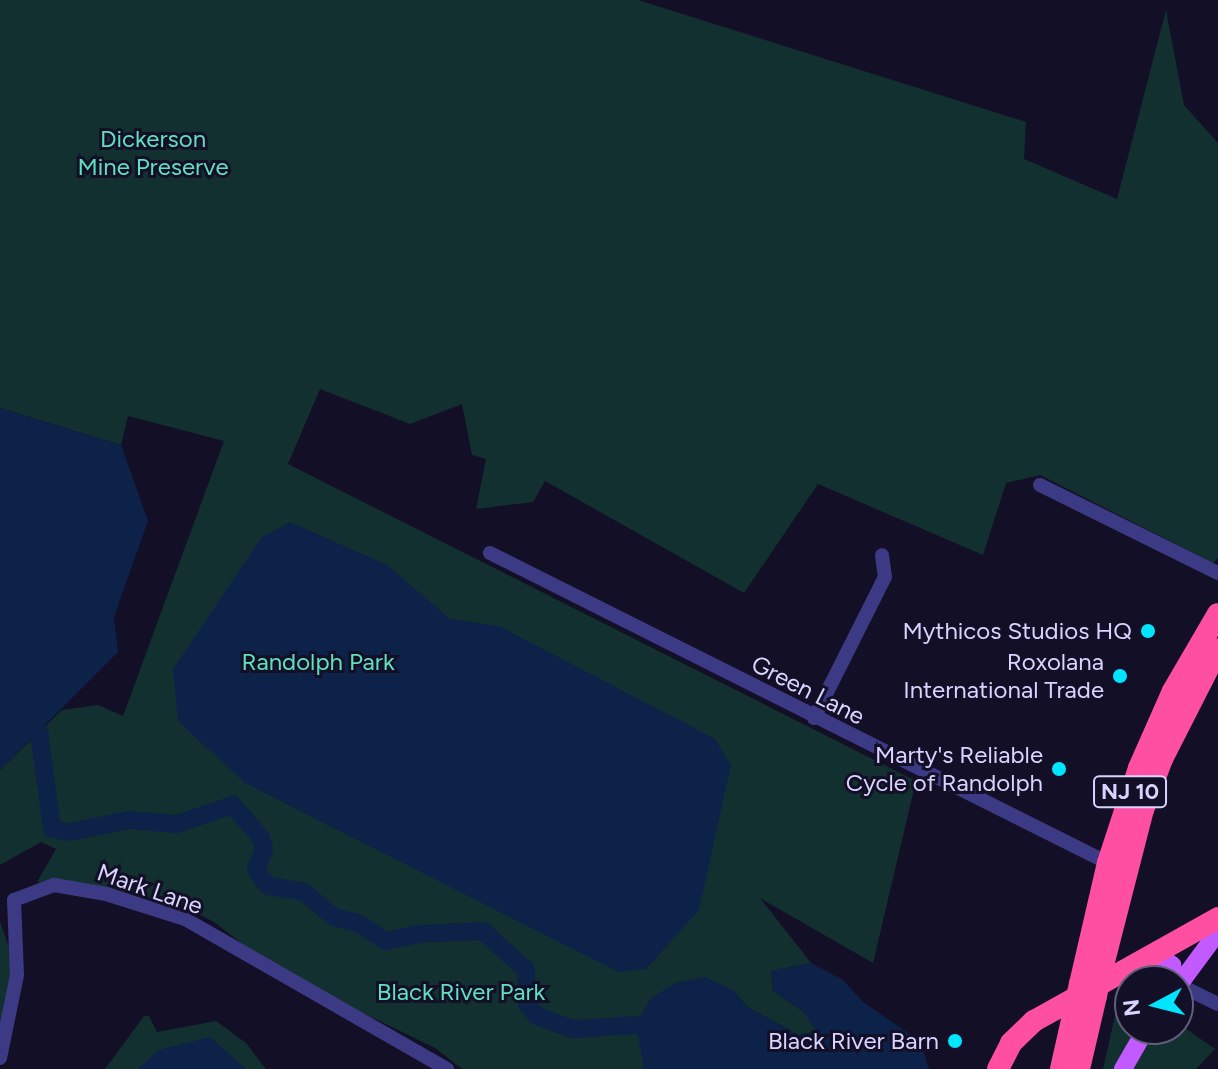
<!DOCTYPE html>
<style>
body{margin:0}
#map{position:relative;width:1218px;height:1069px;overflow:hidden;background:#130f26;font-family:Figtree,sans-serif}
div>[style]{position:absolute}
.green>*{inset:0;background:#12302f}
.water>*{inset:0;background:#0c2248}
.river>*{height:18px;margin:-9px;padding:0 9px;transform-origin:9px;border-radius:9px;background:#0c2248}
.minor>*{height:14px;margin:-7px;padding:0 7px;transform-origin:7px;border-radius:7px;background:#3d3a85}
.major>*{height:18px;margin:-9px;padding:0 9px;transform-origin:9px;border-radius:9px;background:#c25bff}
.highway>*{height:22px;margin:-11px;padding:0 11px;transform-origin:11px;border-radius:11px;background:#ff4fa3}
.highway-bridge>*{height:22px;margin:-11px;padding:0 11px;transform-origin:11px;border-radius:11px;background:#ff4fa3}
.dots>*{width:22px;height:22px;translate:-50% -50%;box-sizing:border-box;border:4px solid #130f26;border-radius:50%}
span{translate:-50% -50%;white-space:nowrap;text-align:center;line-height:1.15;-webkit-text-stroke:6px #130f26;paint-order:stroke}
.shield-label span{padding:2px 6px;background:#130f26;border:2px solid;border-radius:6px;-webkit-text-stroke-width:0}
.shield-label{font-size:22px;color:#d9d4ff;font-weight:700}
.park-label{font-size:24px;color:#5fe0c0}
.poi-label{font-size:24px;color:#d9d4ff}
.right{translate:-100% -50%;text-align:right}
.street-label{font-size:24px;color:#d9d4ff}
.north{position:absolute;left:1114px;top:965px;width:80px;height:80px;box-sizing:border-box;background:#130f26;border:2px solid #625e7d;border-radius:50%;rotate:263deg;font-size:22px;font-weight:700;line-height:32px;text-align:center;color:#d9d4ff}
.north::after{content:'';display:block;margin:auto;width:28px;height:36px;background:#00e5ff;clip-path:polygon(50% 0,100% 100%,50% 72%,0 100%)}
</style>
<div id="map">
<div class="green">
<i style="clip-path:polygon(0 0,638px 0,1026px 122px,1024px 159px,1117px 199px,1166px 10px,1184px 105px,1218px 143px,1218px 558px,1213px 563px,1040px 475px,1006px 483px,983px 555px,818px 484px,744px 593px,545px 481px,533px 502px,476px 509px,486px 459px,472px 455px,462px 404px,410px 424px,320px 389px,288px 464px,916px 781px,873px 963px,760px 898px,811px 963px,771px 971px,773px 991px,804px 1012px,817px 1031px,799px 1035px,747px 1007px,733px 990px,697px 1069px,462px 1069px,435px 1048px,279px 972px,214px 922px,176px 903px,37px 882px,56px 849px,41px 842px,0 865px,0 770px,62px 710px,98px 705px,123px 716px,224px 441px,128px 416px,121px 445px,0 408px)"></i>
<i style="clip-path:polygon(0 922px,21px 980px,0 1038px)"></i>
<i style="clip-path:polygon(1130px 993px,1130px 1029px,1178px 1029px,1178px 1023px,1215px 1049px,1196px 1069px,1103px 1069px,1119px 998px)"></i>
<i style="clip-path:polygon(144px 1016px,149px 1016px,157px 1032px,216px 1021px,246px 1043px,266px 1069px,105px 1069px)"></i>
</div>
<div class="water">
<i style="clip-path:polygon(0 408px,121px 445px,148px 521px,114px 617px,118px 652px,0 770px)"></i>
<i style="clip-path:polygon(290px 522px,387px 565px,450px 619px,499px 626px,715px 739px,731px 765px,699px 910px,646px 969px,618px 972px,245px 783px,178px 721px,173px 669px,262px 537px)"></i>
<i style="clip-path:polygon(811px 963px,843px 980px,863px 1002px,920px 1041px,929px 1069px,644px 1069px,636px 1025px,650px 999px,675px 983px,705px 977px,733px 990px,747px 1007px,799px 1035px,816px 1031px,804px 1012px,773px 991px,771px 971px)"></i>
<i style="clip-path:polygon(210px 1037px,246px 1069px,138px 1069px,159px 1050px)"></i>
</div>
<div class="river">
<i style="left:39px;top:732px;width:97px;rotate:82.3deg"></i>
<i style="left:52px;top:828px;width:15px;rotate:16deg"></i>
<i style="left:74px;top:831px;width:56px;rotate:-11.3deg"></i>
<i style="left:129px;top:820px;width:48px;rotate:4.8deg"></i>
<i style="left:177px;top:824px;width:59px;rotate:-18.7deg"></i>
<i style="left:233px;top:805px;width:43px;rotate:49.7deg"></i>
<i style="left:261px;top:838px;width:11px;rotate:75deg"></i>
<i style="left:264px;top:849px;width:22px;rotate:111deg"></i>
<i style="left:256px;top:870px;width:20px;rotate:53deg"></i>
<i style="left:268px;top:886px;width:36px;rotate:9deg"></i>
<i style="left:304px;top:892px;width:39px;rotate:40deg"></i>
<i style="left:334px;top:917px;width:25px;rotate:14deg"></i>
<i style="left:358px;top:923px;width:33px;rotate:33deg"></i>
<i style="left:386px;top:941px;width:33px;rotate:-12deg"></i>
<i style="left:418px;top:934px;width:65px;rotate:-2.6deg"></i>
<i style="left:483px;top:931px;width:58px;rotate:42.2deg"></i>
<i style="left:526px;top:970px;width:34px;rotate:88deg"></i>
<i style="left:527px;top:1004px;width:16px;rotate:50deg"></i>
<i style="left:537px;top:1016px;width:38px;rotate:20deg"></i>
<i style="left:573px;top:1029px;width:63px;rotate:-3.6deg"></i>
</div>
<div class="minor">
<i style="left:1040px;top:485px;width:199px;rotate:26.3deg"></i>
<i style="left:490px;top:553px;width:691px;rotate:26.64deg"></i>
<i style="left:814px;top:718px;width:158px;rotate:-63.3deg"></i>
<i style="left:885px;top:577px;width:22px;rotate:-98deg"></i>
<i style="left:1179px;top:985px;width:43px;rotate:26deg"></i>
<i style="left:0;top:1058px;width:85px;rotate:-78.4deg"></i>
<i style="left:17px;top:975px;width:75px;rotate:-92.3deg"></i>
<i style="left:14px;top:900px;width:43px;rotate:-20.6deg"></i>
<i style="left:54px;top:885px;width:53px;rotate:9.8deg"></i>
<i style="left:106px;top:894px;width:83px;rotate:17.6deg"></i>
<i style="left:185px;top:919px;width:302px;rotate:29.8deg"></i>
</div>
<div class="major">
<i style="left:1157px;top:954px;width:19px;rotate:36deg"></i>
<i style="left:1172px;top:965px;width:16px;rotate:79deg"></i>
<i style="left:1178px;top:986px;width:67px;rotate:-53.5deg"></i>
<i style="left:1123px;top:1069px;width:46px;rotate:-60.1deg"></i>
</div>
<div class="highway">
<i style="left:1101px;top:973px;width:168px;rotate:-75.6deg"></i>
<i style="left:1143px;top:810px;width:54px;rotate:-69.6deg"></i>
<i style="left:1162px;top:759px;width:123px;rotate:-63deg"></i>
<i style="left:1080px;top:984px;width:124px;rotate:-77deg"></i>
<i style="left:1108px;top:863px;width:100px;rotate:-71.9deg"></i>
<i style="left:1139px;top:768px;width:84px;rotate:-66.2deg"></i>
<i style="left:1173px;top:691px;width:89px;rotate:-59.7deg"></i>
<i style="left:998px;top:1069px;width:29px;rotate:-63deg"></i>
<i style="left:1011px;top:1043px;width:32px;rotate:-44deg"></i>
<i style="left:1034px;top:1021px;width:211px;rotate:-29.2deg"></i>
<i style="left:1061px;top:1069px;width:64px;rotate:-77.3deg"></i>
<i style="left:1079px;top:1069px;width:75px;rotate:-76.9deg"></i>
</div>
<div class="highway-bridge">
<i style="left:1096px;top:996px;width:24px;rotate:-78deg"></i>
<i style="left:1075px;top:1007px;width:24px;rotate:-78deg"></i>
</div>
<div class="dots">
<i style="left:1148px;top:631px;background:#00e5ff"></i>
<i style="left:1120px;top:676px;background:#00e5ff"></i>
<i style="left:1059px;top:769px;background:#00e5ff"></i>
<i style="left:955px;top:1041px;background:#00e5ff"></i>
</div>
<div class="shield-label">
<span style="left:1130px;top:792px">NJ 10</span>
</div>
<div class="park-label">
<span style="left:153px;top:153px">Dickerson<br>Mine Preserve</span>
<span style="left:318px;top:662px">Randolph Park</span>
<span style="left:461px;top:992px">Black River Park</span>
</div>
<div class="poi-label">
<span class="right" style="left:1132px;top:631px">Mythicos Studios HQ</span>
<span class="right" style="left:1104px;top:676px">Roxolana<br>International Trade</span>
<span class="right" style="left:1043px;top:769px">Marty's Reliable<br>Cycle of Randolph</span>
<span class="right" style="left:939px;top:1041px">Black River Barn</span>
</div>
<div class="street-label">
<span style="left:808px;top:690px;rotate:27deg">Green Lane</span>
<span style="left:150px;top:889px;rotate:19deg">Mark Lane</span>
</div>
<div class="north">N</div>
</div>
